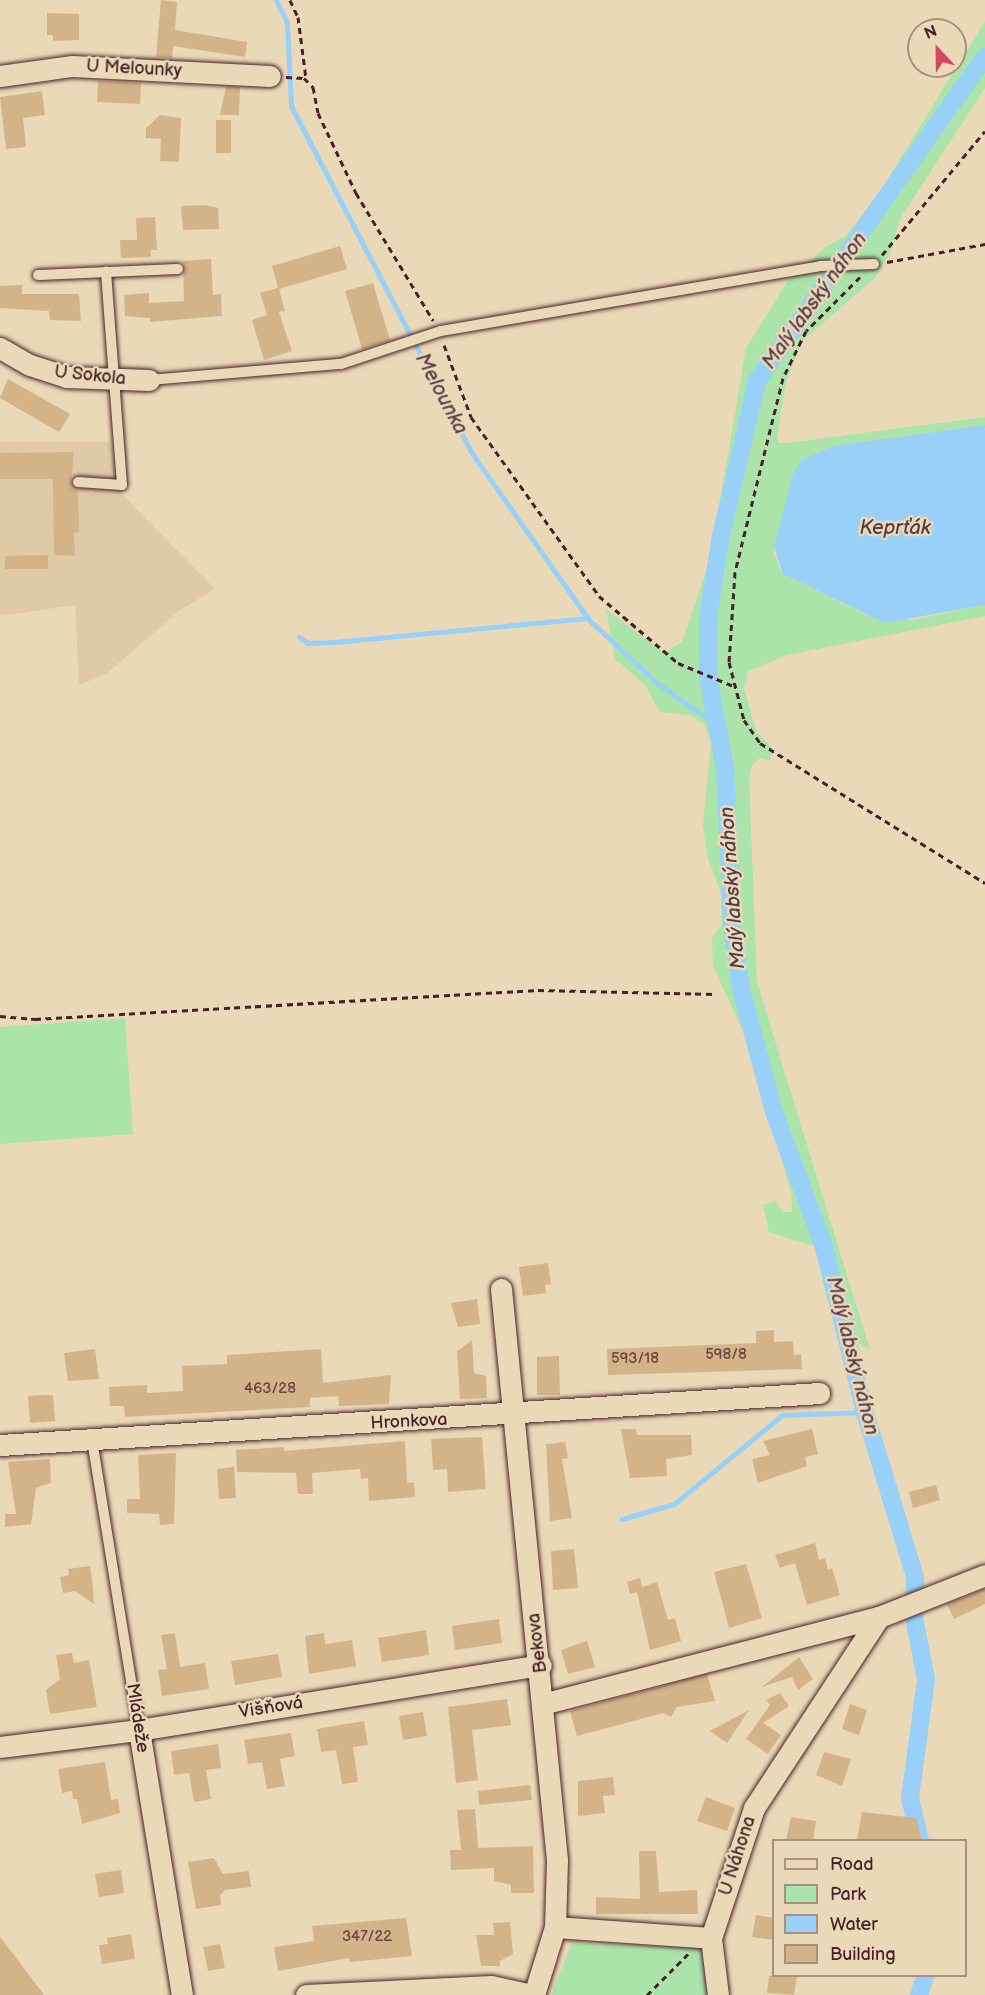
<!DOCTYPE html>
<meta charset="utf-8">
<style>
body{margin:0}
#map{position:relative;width:985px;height:1995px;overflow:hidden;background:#ead9b6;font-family:"Balsamiq Sans",sans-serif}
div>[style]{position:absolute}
.built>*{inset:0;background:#e0caa6}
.green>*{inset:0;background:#aae4a9}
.water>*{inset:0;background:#98d0f7}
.stream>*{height:5px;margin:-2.5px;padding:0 2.5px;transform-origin:2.5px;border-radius:2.5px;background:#98d0f7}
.canal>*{height:18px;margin:-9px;padding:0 9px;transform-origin:9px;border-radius:9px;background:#98d0f7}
.building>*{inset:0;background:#d3b489}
.path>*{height:3px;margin-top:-1.5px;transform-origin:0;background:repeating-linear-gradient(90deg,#4a1f2b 0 6px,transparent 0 10.5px)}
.roads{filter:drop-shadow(0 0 2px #4a1f2b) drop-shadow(0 0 2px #4a1f2b)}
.service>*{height:10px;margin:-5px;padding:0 5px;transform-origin:5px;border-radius:5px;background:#ead9b6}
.minor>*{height:21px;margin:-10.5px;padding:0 10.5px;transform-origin:10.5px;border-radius:10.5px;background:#ead9b6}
span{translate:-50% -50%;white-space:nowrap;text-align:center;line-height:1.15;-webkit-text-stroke:5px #ead9b6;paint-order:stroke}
.number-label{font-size:15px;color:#6c4442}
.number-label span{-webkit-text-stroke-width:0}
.street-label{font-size:18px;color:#4a1f2b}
.water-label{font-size:20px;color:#563a4a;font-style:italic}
.legend{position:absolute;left:772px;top:1839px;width:195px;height:138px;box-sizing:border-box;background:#ead9b6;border:2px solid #aa8f7e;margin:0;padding:8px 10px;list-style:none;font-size:18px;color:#4a1f2b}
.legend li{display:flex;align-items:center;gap:12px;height:30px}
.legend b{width:30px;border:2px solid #aa8f7e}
.north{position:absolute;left:907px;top:18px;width:60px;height:60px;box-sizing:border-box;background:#ead9b6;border:2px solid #aa8f7e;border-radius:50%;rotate:338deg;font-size:16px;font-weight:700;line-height:24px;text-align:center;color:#4a1f2b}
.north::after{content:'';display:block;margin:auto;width:21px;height:27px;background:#d1495b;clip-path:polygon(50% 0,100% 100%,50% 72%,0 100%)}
</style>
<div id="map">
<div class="built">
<i style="clip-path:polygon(0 442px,110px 442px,121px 493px,215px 589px,179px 611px,106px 674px,79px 685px,75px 605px,0 616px)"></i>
</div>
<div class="green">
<i style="clip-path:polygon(985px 21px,985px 88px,900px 219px,890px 253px,875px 278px,802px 341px,786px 382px,777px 437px,778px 443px,787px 443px,985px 417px,985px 425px,833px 446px,774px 547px,774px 555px,783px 574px,867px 615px,912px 620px,985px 605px,985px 616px,787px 655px,748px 671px,744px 688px,756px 731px,773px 749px,770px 761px,760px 758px,753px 764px,749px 776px,757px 982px,870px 1350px,837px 1329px,816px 1247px,769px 1232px,763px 1205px,775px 1201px,783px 1212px,792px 1212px,791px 1191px,743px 1031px,713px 966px,712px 938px,722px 924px,721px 892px,708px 859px,703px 825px,711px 743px,704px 724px,690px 715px,660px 712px,645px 685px,615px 659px,606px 609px,664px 653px,682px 642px,710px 560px,746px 348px,787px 282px,825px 247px,846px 236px,878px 195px)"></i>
<i style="clip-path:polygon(125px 1018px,133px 1134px,0 1144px,0 1027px)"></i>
<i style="clip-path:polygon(572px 1943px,703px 1948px,709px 1995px,551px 1995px)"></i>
</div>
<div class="water">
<i style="clip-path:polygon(985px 425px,985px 605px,885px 623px,783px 574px,774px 547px,793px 474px,801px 461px,833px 446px)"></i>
</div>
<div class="stream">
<i style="left:276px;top:0;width:25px;rotate:64deg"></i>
<i style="left:287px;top:23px;width:83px;rotate:87.2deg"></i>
<i style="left:291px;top:106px;width:390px;rotate:62.5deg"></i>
<i style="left:471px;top:452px;width:205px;rotate:54.9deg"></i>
<i style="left:589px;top:620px;width:93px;rotate:42.8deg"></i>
<i style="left:657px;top:683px;width:70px;rotate:35.1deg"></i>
<i style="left:299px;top:637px;width:11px;rotate:34deg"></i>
<i style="left:308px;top:643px;width:26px;rotate:-2deg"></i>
<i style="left:334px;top:642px;width:255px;rotate:-5.4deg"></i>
<i style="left:622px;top:1519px;width:54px;rotate:-16.1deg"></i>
<i style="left:674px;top:1504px;width:140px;rotate:-39.5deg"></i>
<i style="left:782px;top:1415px;width:83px;rotate:-2.1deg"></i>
</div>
<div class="canal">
<i style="left:920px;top:1840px;width:43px;rotate:-103.4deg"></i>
<i style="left:910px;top:1798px;width:120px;rotate:-82.3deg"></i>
<i style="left:926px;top:1679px;width:63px;rotate:-101deg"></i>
<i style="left:914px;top:1617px;width:40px;rotate:-88.6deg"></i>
<i style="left:915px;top:1577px;width:172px;rotate:-106.9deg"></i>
<i style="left:865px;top:1412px;width:173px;rotate:-104deg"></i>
<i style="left:823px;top:1244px;width:141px;rotate:-110.4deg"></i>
<i style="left:774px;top:1112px;width:127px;rotate:-105deg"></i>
<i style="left:741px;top:989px;width:65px;rotate:-98deg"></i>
<i style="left:732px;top:925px;width:158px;rotate:-92.5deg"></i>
<i style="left:725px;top:767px;width:92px;rotate:-100.7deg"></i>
<i style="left:708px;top:677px;width:60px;rotate:-90deg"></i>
<i style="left:708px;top:617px;width:82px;rotate:-80.9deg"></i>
<i style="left:721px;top:536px;width:159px;rotate:-76.9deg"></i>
<i style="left:757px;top:381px;width:396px;rotate:-54.9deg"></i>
<i style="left:919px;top:1995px;width:20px;rotate:-72deg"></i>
</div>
<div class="building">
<i style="clip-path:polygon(161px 0,177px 2px,175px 30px,247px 42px,245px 57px,173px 46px,172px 58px,156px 57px)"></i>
<i style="clip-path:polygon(47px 13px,79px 14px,79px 40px,53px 41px,53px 35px,47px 35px)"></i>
<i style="clip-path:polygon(98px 81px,141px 83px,140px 104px,97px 102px)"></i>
<i style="clip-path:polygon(226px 87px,240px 87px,239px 115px,220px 115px)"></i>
<i style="clip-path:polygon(42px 91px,45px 115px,23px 118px,26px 147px,6px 149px,0 97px)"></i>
<i style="clip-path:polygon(160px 115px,181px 118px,179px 162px,160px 161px,161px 139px,146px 138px,146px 128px)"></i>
<i style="clip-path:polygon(216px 120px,231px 120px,231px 153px,216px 153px)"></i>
<i style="clip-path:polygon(205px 205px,218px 208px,219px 229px,183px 230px,181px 206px)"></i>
<i style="clip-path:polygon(155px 217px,157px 250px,151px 250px,151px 257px,121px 258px,120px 240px,137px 240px,136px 218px)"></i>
<i style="clip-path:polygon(340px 246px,347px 269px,279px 289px,285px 311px,279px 312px,292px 351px,264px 360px,252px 320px,267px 315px,260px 293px,278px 288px,272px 266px)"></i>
<i style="clip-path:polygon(211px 259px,213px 295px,221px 294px,222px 316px,150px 322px,150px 318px,125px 316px,124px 295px,149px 293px,149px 303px,184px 301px,183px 261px)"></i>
<i style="clip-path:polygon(373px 283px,390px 340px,362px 349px,345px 291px)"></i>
<i style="clip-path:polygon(22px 285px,22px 294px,79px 294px,81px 321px,50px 320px,49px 311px,0 308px,0 286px)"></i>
<i style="clip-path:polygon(8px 379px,70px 414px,59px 432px,0 398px)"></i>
<i style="clip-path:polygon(74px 452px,71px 482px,78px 490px,79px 532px,74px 533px,75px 556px,54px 555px,53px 479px,0 479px,0 453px)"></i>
<i style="clip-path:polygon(48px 555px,48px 569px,5px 569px,5px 556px)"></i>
<i style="clip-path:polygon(548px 1263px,551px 1284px,545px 1285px,546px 1293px,523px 1296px,519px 1267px)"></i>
<i style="clip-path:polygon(477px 1299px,480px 1324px,458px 1327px,451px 1303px)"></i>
<i style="clip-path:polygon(774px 1330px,774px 1342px,793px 1341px,794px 1355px,801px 1354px,802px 1369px,608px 1375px,607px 1349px,756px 1343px,756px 1331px)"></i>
<i style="clip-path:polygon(472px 1340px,474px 1373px,486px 1376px,487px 1398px,460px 1399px,457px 1351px)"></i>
<i style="clip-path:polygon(95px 1349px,99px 1379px,68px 1381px,64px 1353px)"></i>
<i style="clip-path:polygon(321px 1349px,323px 1383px,391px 1375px,389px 1404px,339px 1406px,338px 1396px,310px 1398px,310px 1407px,125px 1417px,124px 1406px,110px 1406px,109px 1387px,147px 1385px,147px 1393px,183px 1391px,182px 1366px,227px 1364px,227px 1355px)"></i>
<i style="clip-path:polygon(559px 1356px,560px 1395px,537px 1395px,537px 1357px)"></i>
<i style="clip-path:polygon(43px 1395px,53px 1395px,55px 1421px,30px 1423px,28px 1396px)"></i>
<i style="clip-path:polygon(621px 1429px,636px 1429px,637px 1435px,691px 1435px,692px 1455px,666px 1459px,667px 1476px,630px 1478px)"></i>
<i style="clip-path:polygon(812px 1429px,818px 1454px,805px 1457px,807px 1466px,758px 1483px,752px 1459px,770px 1455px,763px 1441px)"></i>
<i style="clip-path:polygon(482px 1437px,486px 1489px,448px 1492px,447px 1469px,433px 1470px,431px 1439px)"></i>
<i style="clip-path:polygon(405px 1441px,407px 1483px,414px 1482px,415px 1497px,369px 1501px,368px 1478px,361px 1479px,360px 1469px,312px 1473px,313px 1494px,298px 1494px,296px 1473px,237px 1472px,236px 1450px,284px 1447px,284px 1451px)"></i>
<i style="clip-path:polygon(565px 1442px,568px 1458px,562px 1459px,572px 1518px,550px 1521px,546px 1444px)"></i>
<i style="clip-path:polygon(176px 1453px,174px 1524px,160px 1525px,159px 1514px,127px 1513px,127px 1499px,140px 1499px,138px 1455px)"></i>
<i style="clip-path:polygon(50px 1459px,51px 1483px,36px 1488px,31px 1524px,5px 1527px,5px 1514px,16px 1514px,8px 1462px)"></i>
<i style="clip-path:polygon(234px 1467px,236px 1498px,219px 1499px,217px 1469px)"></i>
<i style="clip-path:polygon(936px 1485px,940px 1500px,913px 1508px,909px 1492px)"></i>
<i style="clip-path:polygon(815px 1543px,819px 1560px,825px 1558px,828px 1570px,832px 1568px,840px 1595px,807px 1605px,795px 1563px,780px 1568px,775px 1555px)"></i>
<i style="clip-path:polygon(574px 1549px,578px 1588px,553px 1590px,551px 1551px)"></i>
<i style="clip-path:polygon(746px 1564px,762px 1618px,729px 1628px,714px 1572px)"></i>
<i style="clip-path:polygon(90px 1566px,93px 1587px,94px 1604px,75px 1591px,63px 1593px,60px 1577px,69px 1575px,68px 1569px)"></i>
<i style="clip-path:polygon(640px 1578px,642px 1587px,657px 1582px,668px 1620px,675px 1618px,681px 1641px,650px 1650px,637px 1592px,630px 1594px,627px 1582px)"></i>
<i style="clip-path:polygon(985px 1589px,985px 1604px,954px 1619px,947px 1604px)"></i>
<i style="clip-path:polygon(499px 1619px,502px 1643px,455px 1650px,452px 1626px)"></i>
<i style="clip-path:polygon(426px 1630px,429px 1655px,382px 1662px,378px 1638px)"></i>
<i style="clip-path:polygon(175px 1633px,180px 1667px,205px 1663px,209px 1689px,162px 1696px,158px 1670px,167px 1669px,161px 1635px)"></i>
<i style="clip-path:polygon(324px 1633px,325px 1644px,352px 1640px,356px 1666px,309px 1674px,305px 1636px)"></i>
<i style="clip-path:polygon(587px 1641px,595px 1667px,568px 1674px,561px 1650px)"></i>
<i style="clip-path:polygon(72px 1653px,74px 1663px,89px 1660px,97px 1707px,50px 1714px,46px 1690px,60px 1679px,56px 1655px)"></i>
<i style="clip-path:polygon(278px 1654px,282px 1677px,235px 1685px,231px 1661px)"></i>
<i style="clip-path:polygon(799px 1657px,813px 1679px,798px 1690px,792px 1677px,762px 1687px)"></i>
<i style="clip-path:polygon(707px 1674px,715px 1701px,677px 1707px,671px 1717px,663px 1713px,577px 1736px,570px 1711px)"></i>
<i style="clip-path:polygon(780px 1693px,789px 1706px,763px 1723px,781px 1735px,768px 1754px,746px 1739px,770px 1705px,766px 1700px)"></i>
<i style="clip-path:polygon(507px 1699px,511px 1725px,472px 1730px,478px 1780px,456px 1783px,448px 1707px)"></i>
<i style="clip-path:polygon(850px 1704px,867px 1710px,859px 1735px,842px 1729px)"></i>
<i style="clip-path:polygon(749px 1710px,727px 1743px,710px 1731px)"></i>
<i style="clip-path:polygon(423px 1712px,427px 1736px,403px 1740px,399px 1716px)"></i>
<i style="clip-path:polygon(364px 1721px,368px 1745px,353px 1747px,358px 1782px,342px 1784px,336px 1750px,321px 1752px,317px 1729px)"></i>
<i style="clip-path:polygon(291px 1733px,295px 1756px,280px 1759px,285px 1786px,267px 1789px,262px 1762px,248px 1764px,244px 1740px)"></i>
<i style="clip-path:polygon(218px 1744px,221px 1768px,206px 1770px,211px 1799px,194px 1802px,189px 1773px,174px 1775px,171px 1751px)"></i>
<i style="clip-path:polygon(824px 1752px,851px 1759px,842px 1786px,816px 1775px)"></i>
<i style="clip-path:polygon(105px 1762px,111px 1800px,118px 1799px,120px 1813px,82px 1824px,77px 1799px,73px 1799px,72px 1791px,62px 1793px,58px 1769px)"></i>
<i style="clip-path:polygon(613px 1777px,615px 1795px,603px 1796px,605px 1813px,578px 1816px,578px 1781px)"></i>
<i style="clip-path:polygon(530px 1785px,532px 1800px,479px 1805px,478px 1791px)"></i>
<i style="clip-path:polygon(706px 1797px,735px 1808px,727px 1831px,697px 1821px)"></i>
<i style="clip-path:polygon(475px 1809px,478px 1848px,533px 1846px,534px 1893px,511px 1893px,511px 1885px,494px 1881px,494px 1868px,451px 1870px,450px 1850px,461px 1850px,457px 1810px)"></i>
<i style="clip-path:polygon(862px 1812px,916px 1818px,922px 1840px,857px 1840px)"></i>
<i style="clip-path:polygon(791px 1817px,816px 1821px,813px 1840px,786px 1840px)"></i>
<i style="clip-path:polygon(639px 1851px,656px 1851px,659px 1892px,697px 1890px,698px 1914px,596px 1914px,596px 1897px,640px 1899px)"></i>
<i style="clip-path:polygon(214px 1858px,223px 1874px,249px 1871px,251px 1887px,225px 1890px,220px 1895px,221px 1905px,196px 1909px,188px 1862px)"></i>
<i style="clip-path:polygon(121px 1870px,124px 1893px,99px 1897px,95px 1874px)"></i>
<i style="clip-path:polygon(756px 1915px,774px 1918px,774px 1940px,752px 1937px)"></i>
<i style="clip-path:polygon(406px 1918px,412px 1956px,350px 1962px,349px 1958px,278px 1971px,274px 1947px,314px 1941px,312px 1926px)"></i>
<i style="clip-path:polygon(510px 1922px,513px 1954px,500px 1961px,500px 1966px,481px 1966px,476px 1935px,494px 1935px,493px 1923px)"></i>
<i style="clip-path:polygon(131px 1934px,135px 1959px,102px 1964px,99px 1945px,108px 1944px,107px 1938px)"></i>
<i style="clip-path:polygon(0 1937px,23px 1967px,44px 1995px,0 1995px)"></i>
<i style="clip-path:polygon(220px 1944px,225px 1968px,208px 1971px,203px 1947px)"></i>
<i style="clip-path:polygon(769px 1976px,797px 1976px,794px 1995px,767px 1993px)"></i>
</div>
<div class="path">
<i style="left:290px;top:0;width:19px;rotate:65deg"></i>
<i style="left:298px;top:17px;width:63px;rotate:82.6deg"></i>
<i style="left:286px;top:77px;width:18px;rotate:3deg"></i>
<i style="left:304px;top:78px;width:13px;rotate:45deg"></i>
<i style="left:313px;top:87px;width:26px;rotate:79deg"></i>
<i style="left:318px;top:113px;width:89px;rotate:64.6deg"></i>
<i style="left:356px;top:193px;width:149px;rotate:58.8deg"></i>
<i style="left:882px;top:255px;width:161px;rotate:-50.3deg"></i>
<i style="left:887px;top:262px;width:100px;rotate:-10.4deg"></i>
<i style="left:860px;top:277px;width:76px;rotate:135deg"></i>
<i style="left:806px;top:331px;width:52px;rotate:116.1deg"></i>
<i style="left:783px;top:378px;width:200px;rotate:103.9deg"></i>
<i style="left:735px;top:572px;width:90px;rotate:93.8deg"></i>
<i style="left:729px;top:662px;width:60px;rotate:75.5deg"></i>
<i style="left:744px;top:720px;width:28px;rotate:55deg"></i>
<i style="left:760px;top:743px;width:265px;rotate:31.9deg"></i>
<i style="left:444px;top:345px;width:77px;rotate:69.4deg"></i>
<i style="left:471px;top:417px;width:220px;rotate:54.4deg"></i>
<i style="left:599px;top:596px;width:104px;rotate:40.3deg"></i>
<i style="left:678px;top:663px;width:63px;rotate:22.5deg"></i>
<i style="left:0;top:1016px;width:35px;rotate:5deg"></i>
<i style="left:35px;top:1019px;width:504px;rotate:-3.3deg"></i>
<i style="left:538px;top:990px;width:178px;rotate:1.3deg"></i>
<i style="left:647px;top:1995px;width:58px;rotate:-45deg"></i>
</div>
<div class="roads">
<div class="service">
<i style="left:38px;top:275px;width:140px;rotate:-2.5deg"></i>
<i style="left:149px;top:380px;width:193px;rotate:-4.8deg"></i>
<i style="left:341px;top:364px;width:105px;rotate:-18.3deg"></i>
<i style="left:441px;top:331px;width:385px;rotate:-9.7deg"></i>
<i style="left:820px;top:266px;width:54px;rotate:-2.1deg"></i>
<i style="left:78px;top:482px;width:44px;rotate:3.9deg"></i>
<i style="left:122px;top:485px;width:214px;rotate:-94.3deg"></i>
<i style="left:92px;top:1440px;width:294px;rotate:80.8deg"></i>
</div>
<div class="minor">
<i style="left:0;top:76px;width:73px;rotate:-7.9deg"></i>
<i style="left:72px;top:66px;width:198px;rotate:2.9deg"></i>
<i style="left:0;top:348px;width:34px;rotate:30deg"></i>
<i style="left:30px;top:365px;width:38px;rotate:18deg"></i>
<i style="left:66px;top:377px;width:83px;rotate:2.1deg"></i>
<i style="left:501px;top:1289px;width:574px;rotate:84.4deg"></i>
<i style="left:557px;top:1860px;width:67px;rotate:91.7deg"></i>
<i style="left:555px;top:1927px;width:71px;rotate:107.2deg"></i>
<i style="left:0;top:1445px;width:821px;rotate:-3.63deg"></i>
<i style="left:546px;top:1703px;width:344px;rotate:-14.5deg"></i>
<i style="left:879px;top:1617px;width:114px;rotate:-21.6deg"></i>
<i style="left:139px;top:1730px;width:268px;rotate:80.8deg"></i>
<i style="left:0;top:1747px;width:140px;rotate:-7deg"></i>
<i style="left:139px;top:1730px;width:407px;rotate:-9.2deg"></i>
<i style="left:555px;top:1927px;width:156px;rotate:4deg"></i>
<i style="left:306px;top:1995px;width:185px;rotate:-2.8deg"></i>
<i style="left:491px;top:1986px;width:42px;rotate:12.4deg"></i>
<i style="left:718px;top:1995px;width:57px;rotate:-97deg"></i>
<i style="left:711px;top:1938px;width:137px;rotate:-71.7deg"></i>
<i style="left:754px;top:1808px;width:228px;rotate:-56.8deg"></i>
</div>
</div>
<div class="number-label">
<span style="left:726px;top:1355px">598/8</span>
<span style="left:635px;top:1359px">593/18</span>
<span style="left:270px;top:1389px">463/28</span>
<span style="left:367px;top:1937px">347/22</span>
</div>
<div class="street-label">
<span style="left:134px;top:69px;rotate:3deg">U Melounky</span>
<span style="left:90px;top:376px;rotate:6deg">U Sokola</span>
<span style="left:409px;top:1422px;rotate:-3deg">Hronkova</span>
<span style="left:538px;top:1643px;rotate:-97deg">Bekova</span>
<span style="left:271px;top:1708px;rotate:-9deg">Višňová</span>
<span style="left:137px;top:1718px;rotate:81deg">Mládeže</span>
<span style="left:738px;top:1856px;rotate:-72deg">U Náhona</span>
</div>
<div class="water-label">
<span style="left:815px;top:301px;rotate:-54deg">Malý labský náhon</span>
<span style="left:441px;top:394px;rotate:62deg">Melounka</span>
<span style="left:895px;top:528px">Keprťák</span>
<span style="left:733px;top:888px;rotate:-94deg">Malý labský náhon</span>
<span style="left:852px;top:1356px;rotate:76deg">Malý labský náhon</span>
</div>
<ul class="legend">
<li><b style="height:8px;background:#ead9b6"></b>Road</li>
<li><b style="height:16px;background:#aae4a9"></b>Park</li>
<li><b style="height:16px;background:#98d0f7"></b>Water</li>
<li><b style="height:16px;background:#d3b489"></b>Building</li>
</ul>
<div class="north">N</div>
</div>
